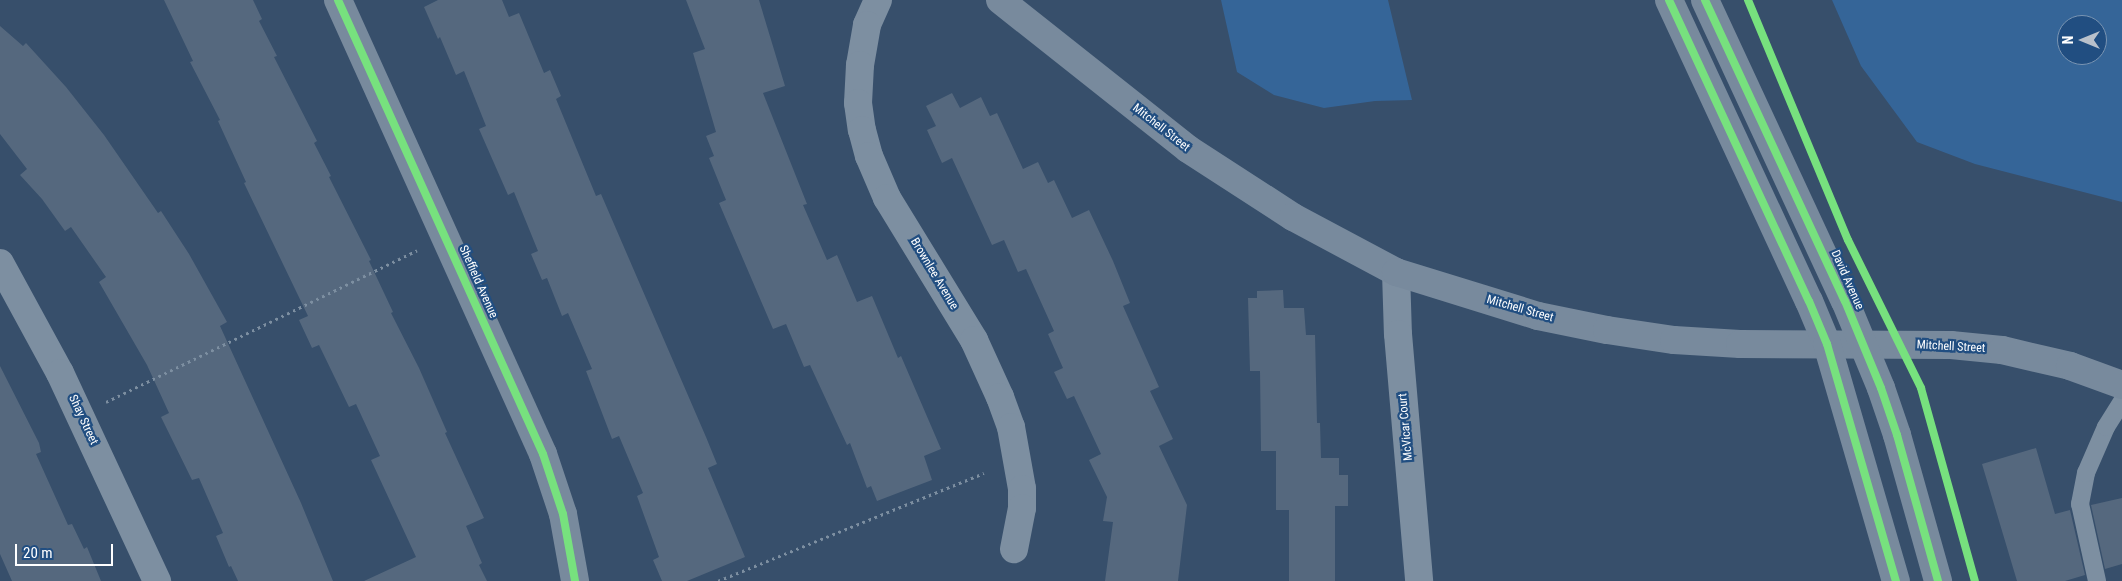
<!DOCTYPE html>
<style>
body{margin:0}
#map{position:relative;width:2122px;height:581px;overflow:hidden;background:#374f6b;font-family:"Roboto Condensed",sans-serif}
div>[style]{position:absolute}
.green>*{inset:0;background:#356598}
.building>*{inset:0;background:#55687e}
.path>*{height:3px;margin-top:-1.5px;transform-origin:0;background:repeating-linear-gradient(90deg,#7d8fa1 0 2.5px,transparent 0 6.5px)}
.lane>*{height:18px;margin:-9px;padding:0 9px;transform-origin:9px;border-radius:9px;background:#7d8fa1}
.street>*{height:28px;margin:-14px;padding:0 14px;transform-origin:14px;border-radius:14px;background:#7d8fa1}
.secondary>*{height:28px;margin:-14px;padding:0 14px;transform-origin:14px;border-radius:14px;background:#788a9d}
.cycleway>*{height:8px;margin:-4px;padding:0 4px;transform-origin:4px;border-radius:4px;background:#77e17e}
span{translate:-50% -50%;white-space:nowrap;text-align:center;line-height:1.15;-webkit-text-stroke:4.5px #214e81;paint-order:stroke}
.street-label{font-size:12px;color:#fff}
.north{position:absolute;left:2057px;top:15px;width:50px;height:50px;box-sizing:border-box;background:#214e81;border:1px solid #7a95b3;border-radius:50%;rotate:270deg;font-size:14px;font-weight:700;line-height:20px;text-align:center;color:#fff}
.north::after{content:'';display:block;margin:auto;width:18px;height:22px;background:#b9c1cb;clip-path:polygon(50% 0,100% 100%,50% 72%,0 100%)}
.scale{position:absolute;left:15px;top:544px;width:98px;height:22px;box-sizing:border-box;border:2px solid #fff;border-top:0;padding-left:6px;font-size:15px;line-height:18px;white-space:nowrap;color:#fff;-webkit-text-stroke:4px #214e81;paint-order:stroke}
</style>
<div id="map">
<div class="green">
<i style="clip-path:polygon(1221px 0,1388px 0,1412px 100px,1375px 101px,1324px 108px,1274px 95px,1237px 72px)"></i>
<i style="clip-path:polygon(evenodd,1832px 0,2122px 0,2122px 202px,1975px 164px,1917px 142px,1861px 66px,1832px 0,2067px 25px,2097px 25px,2097px 55px,2067px 55px,2067px 25px)"></i>
</div>
<div class="building">
<i style="clip-path:polygon(164px 0,253px 0,262px 19px,259px 21px,277px 56px,274px 57px,317px 141px,314px 143px,331px 176px,329px 177px,371px 260px,369px 261px,393px 312px,391px 313px,419px 368px,447px 432px,445px 433px,484px 518px,466px 526px,482px 563px,479px 565px,487px 581px,364px 581px,416px 557px,371px 460px,380px 456px,356px 404px,349px 407px,319px 345px,312px 348px,299px 320px,308px 316px,244px 183px,246px 182px,218px 121px,220px 120px,190px 62px,193px 61px)"></i>
<i style="clip-path:polygon(438px 0,502px 0,509px 17px,519px 13px,544px 73px,550px 70px,561px 96px,556px 99px,596px 196px,601px 194px,706px 437px,717px 464px,708px 468px,745px 557px,687px 581px,662px 581px,653px 560px,659px 557px,637px 496px,643px 493px,619px 436px,612px 439px,586px 371px,592px 369px,568px 313px,562px 316px,547px 278px,542px 280px,531px 254px,538px 251px,514px 192px,508px 195px,479px 129px,486px 126px,464px 71px,456px 75px,440px 37px,438px 39px,424px 7px)"></i>
<i style="clip-path:polygon(686px 0,759px 0,785px 86px,763px 93px,807px 204px,803px 205px,827px 260px,837px 255px,857px 302px,872px 296px,898px 358px,901px 356px,941px 449px,924px 456px,932px 480px,877px 501px,871px 486px,867px 488px,850px 443px,847px 445px,810px 365px,804px 367px,786px 324px,773px 329px,719px 203px,726px 200px,709px 158px,714px 156px,706px 136px,716px 132px,693px 53px,705px 49px)"></i>
<i style="clip-path:polygon(0 26px,23px 46px,26px 43px,66px 87px,104px 135px,158px 213px,161px 211px,189px 254px,227px 322px,220px 326px,301px 503px,333px 581px,238px 581px,231px 566px,229px 567px,216px 536px,223px 533px,199px 478px,192px 480px,161px 417px,169px 413px,147px 365px,99px 282px,106px 277px,71px 227px,65px 231px,42px 199px,20px 175px,27px 169px,0 134px)"></i>
<i style="clip-path:polygon(952px 93px,960px 108px,981px 97px,990px 116px,997px 113px,1023px 169px,1038px 162px,1048px 183px,1054px 180px,1072px 218px,1089px 210px,1113px 261px,1130px 303px,1123px 306px,1159px 387px,1150px 391px,1173px 439px,1159px 446px,1187px 505px,1178px 581px,1105px 581px,1113px 522px,1103px 521px,1107px 497px,1089px 460px,1101px 454px,1074px 396px,1067px 399px,1054px 372px,1063px 368px,1048px 334px,1054px 331px,1026px 269px,1018px 272px,1004px 240px,992px 245px,952px 158px,942px 163px,927px 130px,936px 126px,926px 106px)"></i>
<i style="clip-path:polygon(1283px 290px,1284px 308px,1304px 308px,1306px 335px,1315px 335px,1317px 423px,1320px 423px,1321px 458px,1339px 458px,1339px 475px,1348px 475px,1348px 506px,1335px 506px,1335px 581px,1289px 581px,1289px 510px,1276px 510px,1276px 451px,1261px 451px,1260px 371px,1250px 371px,1248px 298px,1257px 298px,1257px 291px)"></i>
<i style="clip-path:polygon(0 366px,39px 443px,41px 452px,36px 454px,68px 525px,72px 524px,84px 549px,87px 547px,101px 581px,12px 581px,0 554px)"></i>
<i style="clip-path:polygon(2036px 448px,2055px 514px,2070px 510px,2085px 575px,2065px 581px,2017px 581px,1982px 464px)"></i>
<i style="clip-path:polygon(2122px 498px,2122px 564px,2105px 569px,2091px 505px)"></i>
</div>
<div class="path">
<i style="left:106px;top:402px;width:346px;rotate:-26deg"></i>
<i style="left:718px;top:581px;width:287px;rotate:-22.1deg"></i>
</div>
<div class="lane">
<i style="left:2097px;top:581px;width:79px;rotate:-102.4deg"></i>
<i style="left:2080px;top:504px;width:32px;rotate:-79deg"></i>
<i style="left:2086px;top:473px;width:50px;rotate:-66.5deg"></i>
<i style="left:2106px;top:427px;width:31px;rotate:-58deg"></i>
</div>
<div class="street">
<i style="left:878px;top:0;width:27px;rotate:114deg"></i>
<i style="left:867px;top:25px;width:41px;rotate:99.9deg"></i>
<i style="left:860px;top:65px;width:38px;rotate:93deg"></i>
<i style="left:858px;top:103px;width:27px;rotate:82deg"></i>
<i style="left:862px;top:130px;width:27px;rotate:75deg"></i>
<i style="left:869px;top:156px;width:46px;rotate:66.8deg"></i>
<i style="left:887px;top:198px;width:167px;rotate:58.5deg"></i>
<i style="left:974px;top:340px;width:63px;rotate:65.5deg"></i>
<i style="left:1000px;top:397px;width:32px;rotate:70deg"></i>
<i style="left:1011px;top:427px;width:63px;rotate:79.9deg"></i>
<i style="left:1022px;top:489px;width:19px;rotate:90deg"></i>
<i style="left:1022px;top:508px;width:42px;rotate:101deg"></i>
<i style="left:0;top:263px;width:125px;rotate:61.4deg"></i>
<i style="left:60px;top:373px;width:230px;rotate:65deg"></i>
<i style="left:1396px;top:272px;width:62px;rotate:88.2deg"></i>
<i style="left:1398px;top:334px;width:248px;rotate:85.1deg"></i>
</div>
<div class="secondary">
<i style="left:338px;top:0;width:498px;rotate:65.7deg"></i>
<i style="left:543px;top:454px;width:63px;rotate:71.6deg"></i>
<i style="left:563px;top:514px;width:68px;rotate:79.8deg"></i>
<i style="left:1000px;top:0;width:240px;rotate:38.4deg"></i>
<i style="left:1188px;top:149px;width:125px;rotate:32.9deg"></i>
<i style="left:1293px;top:217px;width:117px;rotate:28.1deg"></i>
<i style="left:1396px;top:272px;width:149px;rotate:17.2deg"></i>
<i style="left:1538px;top:316px;width:70px;rotate:11.5deg"></i>
<i style="left:1607px;top:330px;width:68px;rotate:8.5deg"></i>
<i style="left:1674px;top:340px;width:66px;rotate:3.5deg"></i>
<i style="left:1740px;top:344px;width:211px;rotate:0.3deg"></i>
<i style="left:1951px;top:345px;width:51px;rotate:5.6deg"></i>
<i style="left:2002px;top:350px;width:70px;rotate:13.2deg"></i>
<i style="left:2070px;top:366px;width:55px;rotate:20.1deg"></i>
<i style="left:1669px;top:0;width:332px;rotate:65.1deg"></i>
<i style="left:1809px;top:301px;width:47px;rotate:67.3deg"></i>
<i style="left:1827px;top:344px;width:247px;rotate:73.8deg"></i>
<i style="left:1705px;top:0;width:332px;rotate:65.1deg"></i>
<i style="left:1845px;top:301px;width:94px;rotate:67.5deg"></i>
<i style="left:1881px;top:388px;width:50px;rotate:71.2deg"></i>
<i style="left:1897px;top:435px;width:152px;rotate:74.3deg"></i>
</div>
<div class="cycleway">
<i style="left:338px;top:0;width:498px;rotate:65.7deg"></i>
<i style="left:543px;top:454px;width:63px;rotate:71.6deg"></i>
<i style="left:563px;top:514px;width:68px;rotate:79.8deg"></i>
<i style="left:1669px;top:0;width:332px;rotate:65.1deg"></i>
<i style="left:1809px;top:301px;width:47px;rotate:67.3deg"></i>
<i style="left:1827px;top:344px;width:247px;rotate:73.8deg"></i>
<i style="left:1705px;top:0;width:332px;rotate:65.1deg"></i>
<i style="left:1845px;top:301px;width:94px;rotate:67.5deg"></i>
<i style="left:1881px;top:388px;width:50px;rotate:71.2deg"></i>
<i style="left:1897px;top:435px;width:152px;rotate:74.3deg"></i>
<i style="left:1748px;top:0;width:260px;rotate:67.4deg"></i>
<i style="left:1848px;top:240px;width:165px;rotate:63.7deg"></i>
<i style="left:1921px;top:388px;width:200px;rotate:74.4deg"></i>
</div>
<div class="street-label">
<span style="left:1161px;top:128px;rotate:38deg">Mitchell Street</span>
<span style="left:934px;top:274px;rotate:59deg">Brownlee Avenue</span>
<span style="left:1847px;top:280px;rotate:66deg">David Avenue</span>
<span style="left:478px;top:282px;rotate:66deg">Sheffield Avenue</span>
<span style="left:1520px;top:309px;rotate:16deg">Mitchell Street</span>
<span style="left:1951px;top:347px;rotate:3deg">Mitchell Street</span>
<span style="left:83px;top:420px;rotate:65deg">Shay Street</span>
<span style="left:1406px;top:427px;rotate:-95deg">McVicar Court</span>
</div>
<div class="north">N</div>
<div class="scale">20 m</div>
</div>
